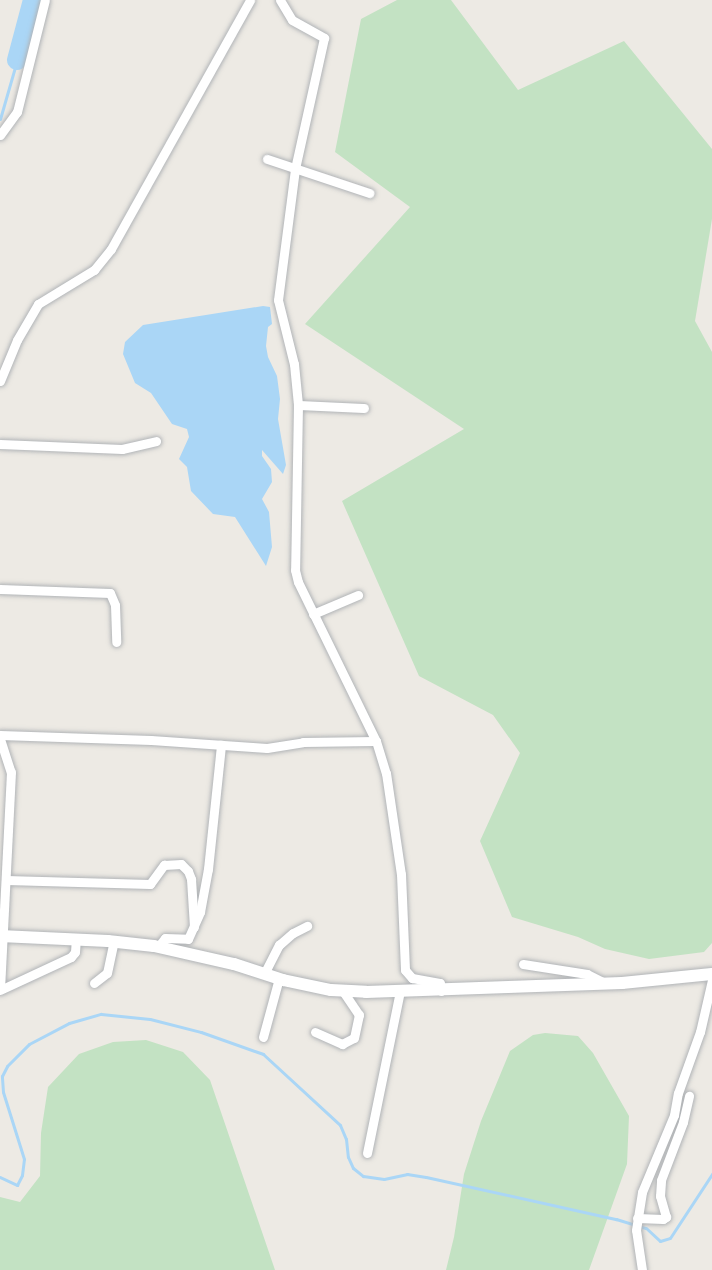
<!DOCTYPE html>
<style>
body{margin:0}
#map{position:relative;width:712px;height:1270px;overflow:hidden;background:#edeae4;font-family:Raleway,sans-serif}
div>[style]{position:absolute}
.green>*{inset:0;background:#c3e2c3}
.water>*{inset:0;background:#aad6f6}
.stream>*{height:3px;margin:-1.5px;padding:0 1.5px;transform-origin:1.5px;border-radius:1.5px;background:#aad6f6}
.river>*{height:20px;margin:-10px;padding:0 10px;transform-origin:10px;border-radius:10px;background:#aad6f6}
.roads{filter:drop-shadow(0 0 2px #b1b4b7) drop-shadow(0 0 2px #b1b4b7)}
.minor>*{height:9px;margin:-4.5px;padding:0 4.5px;transform-origin:4.5px;border-radius:4.5px;background:#fff}
.tertiary>*{height:12px;margin:-6px;padding:0 6px;transform-origin:6px;border-radius:6px;background:#fff}
span{translate:-50% -50%;white-space:nowrap;text-align:center;line-height:1.15;-webkit-text-stroke:5px #fff;paint-order:stroke}
</style>
<div id="map">
<div class="green">
<i style="clip-path:polygon(397px 0,451px 0,518px 90px,624px 41px,712px 149px,712px 219px,695px 321px,712px 352px,712px 943px,704px 952px,649px 959px,605px 949px,578px 937px,512px 917px,480px 841px,520px 753px,493px 715px,419px 676px,342px 501px,464px 429px,305px 324px,410px 207px,335px 152px,361px 19px)"></i>
<i style="clip-path:polygon(545px 1033px,578px 1036px,593px 1053px,629px 1116px,627px 1164px,589px 1270px,446px 1270px,454px 1237px,464px 1174px,481px 1121px,510px 1051px,533px 1035px)"></i>
<i style="clip-path:polygon(146px 1040px,183px 1052px,210px 1080px,275px 1270px,0 1270px,0 1197px,20px 1202px,40px 1176px,41px 1133px,48px 1087px,79px 1054px,113px 1042px)"></i>
</div>
<div class="water">
<i style="clip-path:polygon(263px 306px,270px 307px,272px 324px,268px 327px,266px 346px,268px 357px,277px 376px,280px 399px,278px 419px,286px 465px,283px 474px,262px 450px,262px 456px,271px 469px,272px 482px,262px 499px,269px 512px,272px 547px,266px 566px,235px 517px,213px 514px,191px 491px,187px 467px,179px 459px,189px 437px,187px 429px,172px 424px,151px 393px,135px 383px,123px 354px,125px 342px,143px 325px)"></i>
</div>
<div class="stream">
<i style="left:0;top:119px;width:61px;rotate:-73.9deg"></i>
<i style="left:0;top:1177px;width:19px;rotate:25deg"></i>
<i style="left:17px;top:1185px;width:11px;rotate:-63deg"></i>
<i style="left:22px;top:1175px;width:16px;rotate:-83deg"></i>
<i style="left:24px;top:1159px;width:70px;rotate:-107.4deg"></i>
<i style="left:3px;top:1092px;width:16px;rotate:-94deg"></i>
<i style="left:2px;top:1076px;width:11px;rotate:-63deg"></i>
<i style="left:7px;top:1066px;width:31px;rotate:-45deg"></i>
<i style="left:29px;top:1044px;width:45px;rotate:-27.7deg"></i>
<i style="left:69px;top:1023px;width:33px;rotate:-16deg"></i>
<i style="left:101px;top:1014px;width:49px;rotate:5.8deg"></i>
<i style="left:150px;top:1019px;width:53px;rotate:14.3deg"></i>
<i style="left:201px;top:1032px;width:66px;rotate:19.5deg"></i>
<i style="left:263px;top:1054px;width:105px;rotate:42.7deg"></i>
<i style="left:340px;top:1125px;width:15px;rotate:67deg"></i>
<i style="left:346px;top:1139px;width:18px;rotate:84deg"></i>
<i style="left:348px;top:1157px;width:12px;rotate:66deg"></i>
<i style="left:353px;top:1168px;width:13px;rotate:39deg"></i>
<i style="left:363px;top:1176px;width:21px;rotate:8deg"></i>
<i style="left:384px;top:1179px;width:24px;rotate:-12deg"></i>
<i style="left:407px;top:1174px;width:19px;rotate:9deg"></i>
<i style="left:426px;top:1177px;width:195px;rotate:12.5deg"></i>
<i style="left:616px;top:1219px;width:31px;rotate:17deg"></i>
<i style="left:646px;top:1228px;width:19px;rotate:43deg"></i>
<i style="left:660px;top:1241px;width:10px;rotate:-17deg"></i>
<i style="left:670px;top:1238px;width:77px;rotate:-56.7deg"></i>
</div>
<div class="river">
<i style="left:17px;top:60px;width:62px;rotate:-75.1deg"></i>
</div>
<div class="roads">
<div class="minor">
<i style="left:280px;top:0;width:23px;rotate:59deg"></i>
<i style="left:292px;top:20px;width:37px;rotate:29deg"></i>
<i style="left:324px;top:38px;width:134px;rotate:102.5deg"></i>
<i style="left:295px;top:169px;width:132px;rotate:97.4deg"></i>
<i style="left:278px;top:300px;width:66px;rotate:76deg"></i>
<i style="left:294px;top:364px;width:41px;rotate:84.4deg"></i>
<i style="left:298px;top:405px;width:165px;rotate:91deg"></i>
<i style="left:295px;top:570px;width:12px;rotate:76deg"></i>
<i style="left:298px;top:582px;width:177px;rotate:63.9deg"></i>
<i style="left:376px;top:741px;width:34px;rotate:73deg"></i>
<i style="left:386px;top:773px;width:102px;rotate:81.6deg"></i>
<i style="left:401px;top:874px;width:96px;rotate:87.6deg"></i>
<i style="left:405px;top:970px;width:11px;rotate:49deg"></i>
<i style="left:412px;top:978px;width:28px;rotate:10deg"></i>
<i style="left:440px;top:983px;width:8px;rotate:83deg"></i>
<i style="left:0;top:135px;width:29px;rotate:-54deg"></i>
<i style="left:17px;top:112px;width:115px;rotate:-76deg"></i>
<i style="left:267px;top:159px;width:108px;rotate:18.4deg"></i>
<i style="left:0;top:381px;width:44px;rotate:-67.5deg"></i>
<i style="left:17px;top:340px;width:42px;rotate:-59.7deg"></i>
<i style="left:38px;top:304px;width:66px;rotate:-31.3deg"></i>
<i style="left:94px;top:270px;width:27px;rotate:-51deg"></i>
<i style="left:111px;top:249px;width:285px;rotate:-60.8deg"></i>
<i style="left:298px;top:405px;width:66px;rotate:2.6deg"></i>
<i style="left:0;top:444px;width:122px;rotate:2.3deg"></i>
<i style="left:122px;top:449px;width:35px;rotate:-13deg"></i>
<i style="left:0;top:589px;width:110px;rotate:2.1deg"></i>
<i style="left:110px;top:593px;width:13px;rotate:67deg"></i>
<i style="left:115px;top:605px;width:37px;rotate:88deg"></i>
<i style="left:313px;top:614px;width:49px;rotate:-22.9deg"></i>
<i style="left:0;top:735px;width:151px;rotate:1.9deg"></i>
<i style="left:151px;top:740px;width:116px;rotate:3.9deg"></i>
<i style="left:267px;top:748px;width:36px;rotate:-9deg"></i>
<i style="left:303px;top:742px;width:73px;rotate:-0.8deg"></i>
<i style="left:0;top:739px;width:35px;rotate:72deg"></i>
<i style="left:11px;top:772px;width:217px;rotate:92.9deg"></i>
<i style="left:6px;top:880px;width:144px;rotate:1.6deg"></i>
<i style="left:150px;top:884px;width:24px;rotate:-54deg"></i>
<i style="left:164px;top:865px;width:17px;rotate:-3deg"></i>
<i style="left:181px;top:864px;width:10px;rotate:45deg"></i>
<i style="left:188px;top:871px;width:9px;rotate:69deg"></i>
<i style="left:191px;top:879px;width:48px;rotate:86.4deg"></i>
<i style="left:158px;top:947px;width:11px;rotate:-52deg"></i>
<i style="left:165px;top:938px;width:23px;rotate:2deg"></i>
<i style="left:188px;top:939px;width:30px;rotate:-66deg"></i>
<i style="left:200px;top:912px;width:44px;rotate:-79.5deg"></i>
<i style="left:208px;top:869px;width:125px;rotate:-84deg"></i>
<i style="left:523px;top:964px;width:65px;rotate:8.9deg"></i>
<i style="left:587px;top:974px;width:20px;rotate:27deg"></i>
<i style="left:264px;top:974px;width:33px;rotate:-63deg"></i>
<i style="left:279px;top:945px;width:18px;rotate:-41deg"></i>
<i style="left:293px;top:933px;width:16px;rotate:-27deg"></i>
<i style="left:94px;top:983px;width:16px;rotate:-38deg"></i>
<i style="left:107px;top:973px;width:33px;rotate:-78deg"></i>
<i style="left:0;top:990px;width:78px;rotate:-24.9deg"></i>
<i style="left:71px;top:957px;width:6px;rotate:-51deg"></i>
<i style="left:75px;top:952px;width:13px;rotate:-86deg"></i>
<i style="left:315px;top:1032px;width:30px;rotate:24deg"></i>
<i style="left:342px;top:1044px;width:13px;rotate:-27deg"></i>
<i style="left:354px;top:1038px;width:24px;rotate:-78deg"></i>
<i style="left:359px;top:1015px;width:29px;rotate:-124deg"></i>
<i style="left:263px;top:1037px;width:61px;rotate:-74.8deg"></i>
<i style="left:367px;top:1153px;width:165px;rotate:-78.5deg"></i>
<i style="left:637px;top:1218px;width:26px;rotate:2deg"></i>
<i style="left:663px;top:1219px;width:4px;rotate:-34deg"></i>
<i style="left:666px;top:1217px;width:22px;rotate:-106deg"></i>
<i style="left:660px;top:1196px;width:16px;rotate:-86deg"></i>
<i style="left:661px;top:1180px;width:62px;rotate:-69.2deg"></i>
<i style="left:683px;top:1122px;width:27px;rotate:-77deg"></i>
<i style="left:642px;top:1270px;width:40px;rotate:-98.5deg"></i>
<i style="left:636px;top:1230px;width:38px;rotate:-81deg"></i>
<i style="left:642px;top:1192px;width:83px;rotate:-67.4deg"></i>
<i style="left:674px;top:1115px;width:22px;rotate:-80deg"></i>
<i style="left:678px;top:1093px;width:65px;rotate:-70.2deg"></i>
<i style="left:700px;top:1032px;width:53px;rotate:-77deg"></i>
</div>
<div class="tertiary">
<i style="left:0;top:936px;width:108px;rotate:2.7deg"></i>
<i style="left:108px;top:941px;width:46px;rotate:6.2deg"></i>
<i style="left:154px;top:946px;width:82px;rotate:12.7deg"></i>
<i style="left:234px;top:964px;width:52px;rotate:18.1deg"></i>
<i style="left:283px;top:980px;width:49px;rotate:11.8deg"></i>
<i style="left:331px;top:990px;width:35px;rotate:3deg"></i>
<i style="left:366px;top:992px;width:256px;rotate:-2deg"></i>
<i style="left:622px;top:983px;width:90px;rotate:-5.7deg"></i>
</div>
</div>
</div>
